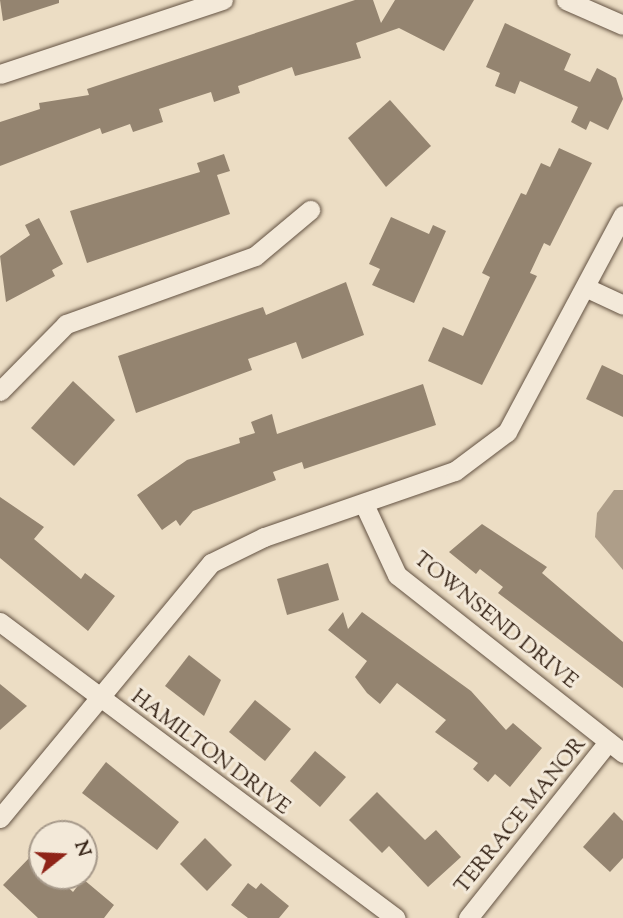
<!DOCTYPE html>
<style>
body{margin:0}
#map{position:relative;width:623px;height:918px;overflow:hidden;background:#ecddc4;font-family:"Sorts Mill Goudy",serif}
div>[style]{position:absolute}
.water>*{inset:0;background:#ae9e89}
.building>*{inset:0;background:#948470}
.roads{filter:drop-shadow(0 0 2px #635242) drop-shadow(0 0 2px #635242)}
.minor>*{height:19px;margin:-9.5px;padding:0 9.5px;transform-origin:9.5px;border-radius:9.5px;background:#f3e9d9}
span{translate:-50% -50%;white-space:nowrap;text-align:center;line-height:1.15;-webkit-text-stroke:6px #f3e9d9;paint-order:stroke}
.street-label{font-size:21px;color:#352316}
.north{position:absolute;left:28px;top:820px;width:70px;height:70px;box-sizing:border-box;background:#f3e9d9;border:2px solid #a79a8b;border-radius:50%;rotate:72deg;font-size:19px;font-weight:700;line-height:28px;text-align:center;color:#352316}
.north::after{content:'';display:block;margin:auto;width:24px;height:32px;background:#8f2418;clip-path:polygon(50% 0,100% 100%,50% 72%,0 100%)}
</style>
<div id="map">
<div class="water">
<i style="clip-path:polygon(614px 490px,623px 490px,623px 570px,595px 537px,597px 513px)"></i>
</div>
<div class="building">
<i style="clip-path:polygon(0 0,59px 0,59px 3px,3px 21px)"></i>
<i style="clip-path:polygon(355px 0,373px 0,381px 23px,395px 0,474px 0,444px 51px,399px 28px,356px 43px,361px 58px,295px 76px,292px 67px,238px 86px,240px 93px,214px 102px,211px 92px,159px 109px,163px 122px,133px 132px,130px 124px,102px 134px,100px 128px,0 166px,0 122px,40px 109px,39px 103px,89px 95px,87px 89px)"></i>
<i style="clip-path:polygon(505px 23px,571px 54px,564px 70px,590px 82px,597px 68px,616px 78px,623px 99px,608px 130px,590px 121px,586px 130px,571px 122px,578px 107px,520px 81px,515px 94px,495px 86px,500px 73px,486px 67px)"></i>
<i style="clip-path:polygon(390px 100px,431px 146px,386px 187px,348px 138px)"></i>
<i style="clip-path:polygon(559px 148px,592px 163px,550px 246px,544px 243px,530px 273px,537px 276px,482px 385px,428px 361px,443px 327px,463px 336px,490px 277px,482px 273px,521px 193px,526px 195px,541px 163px,550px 167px)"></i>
<i style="clip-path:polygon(224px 154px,230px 171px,217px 175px,230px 214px,87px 263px,70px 211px,200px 172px,197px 163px)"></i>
<i style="clip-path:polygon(391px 217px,429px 234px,433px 225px,446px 231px,414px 303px,372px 285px,380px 269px,369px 264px)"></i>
<i style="clip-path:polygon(39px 218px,63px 264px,52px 270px,55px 276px,6px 302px,0 256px,30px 235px,25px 225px)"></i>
<i style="clip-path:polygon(346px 282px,364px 335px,302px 359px,296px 342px,248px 359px,252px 370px,136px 413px,118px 356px,263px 307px,266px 315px)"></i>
<i style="clip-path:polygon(602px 365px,623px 375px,623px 417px,586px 399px)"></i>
<i style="clip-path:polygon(73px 381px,115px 420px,74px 466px,31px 428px)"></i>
<i style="clip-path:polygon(423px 384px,436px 425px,304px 469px,302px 462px,273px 472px,276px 480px,193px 511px,180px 526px,176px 520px,162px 530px,137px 495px,187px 460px,240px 443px,239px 438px,255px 433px,251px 422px,272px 414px,277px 434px)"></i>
<i style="clip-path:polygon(0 497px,44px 527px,34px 539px,81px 579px,85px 573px,115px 596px,88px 631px,0 558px)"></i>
<i style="clip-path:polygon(482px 524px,547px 567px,542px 573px,623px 642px,623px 688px,498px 593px,503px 587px,480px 569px,476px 574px,449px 552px)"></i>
<i style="clip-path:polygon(328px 563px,339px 600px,287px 615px,277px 579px)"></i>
<i style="clip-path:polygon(343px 612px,348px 629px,362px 612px,471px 691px,506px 730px,513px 723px,542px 748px,510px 787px,495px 774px,488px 782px,473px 769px,478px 763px,435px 732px,446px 720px,397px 683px,380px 704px,367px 693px,355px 677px,367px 661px,328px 630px)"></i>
<i style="clip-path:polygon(189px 655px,221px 680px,204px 716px,165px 686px)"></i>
<i style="clip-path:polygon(0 684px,27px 706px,0 730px)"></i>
<i style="clip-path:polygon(255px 700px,291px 729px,265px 761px,229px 732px)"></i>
<i style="clip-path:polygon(315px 751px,346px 777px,320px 807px,290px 781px)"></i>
<i style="clip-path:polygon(106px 762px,179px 822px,157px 850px,82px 793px)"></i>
<i style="clip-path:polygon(377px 792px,425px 840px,436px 830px,461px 857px,428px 887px,389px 846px,382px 853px,349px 820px)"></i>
<i style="clip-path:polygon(614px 812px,623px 821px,623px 858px,610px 872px,583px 847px)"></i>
<i style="clip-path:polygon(205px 838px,232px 865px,207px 891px,180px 864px)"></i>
<i style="clip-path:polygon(33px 854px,42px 863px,42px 876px,56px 876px,73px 892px,83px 879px,114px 905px,104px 918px,38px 918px,3px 885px)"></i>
<i style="clip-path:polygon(248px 883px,256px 889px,261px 883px,289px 906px,279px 918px,248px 918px,231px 905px)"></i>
</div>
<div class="roads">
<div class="minor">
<i style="left:566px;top:0;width:62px;rotate:23.7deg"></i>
<i style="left:0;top:74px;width:235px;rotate:-18.4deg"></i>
<i style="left:587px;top:288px;width:40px;rotate:25deg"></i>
<i style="left:0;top:391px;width:94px;rotate:-45.4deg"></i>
<i style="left:66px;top:324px;width:201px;rotate:-19.8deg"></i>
<i style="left:255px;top:256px;width:72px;rotate:-39.9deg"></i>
<i style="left:364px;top:504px;width:78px;rotate:65.1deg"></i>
<i style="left:397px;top:575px;width:288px;rotate:38.2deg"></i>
<i style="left:0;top:622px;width:494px;rotate:36.8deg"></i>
<i style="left:0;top:818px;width:331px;rotate:-50.4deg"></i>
<i style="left:211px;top:563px;width:59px;rotate:-26.1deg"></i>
<i style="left:264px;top:537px;width:202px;rotate:-19.1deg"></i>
<i style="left:455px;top:471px;width:65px;rotate:-36.9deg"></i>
<i style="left:507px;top:432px;width:246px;rotate:-61.9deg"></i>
<i style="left:468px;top:918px;width:225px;rotate:-51.5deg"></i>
</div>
</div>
<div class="street-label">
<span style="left:495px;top:621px;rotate:39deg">TOWNSEND DRIVE</span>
<span style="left:210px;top:753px;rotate:37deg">HAMILTON DRIVE</span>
<span style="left:521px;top:816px;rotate:-51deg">TERRACE MANOR</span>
</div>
<div class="north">N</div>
</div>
